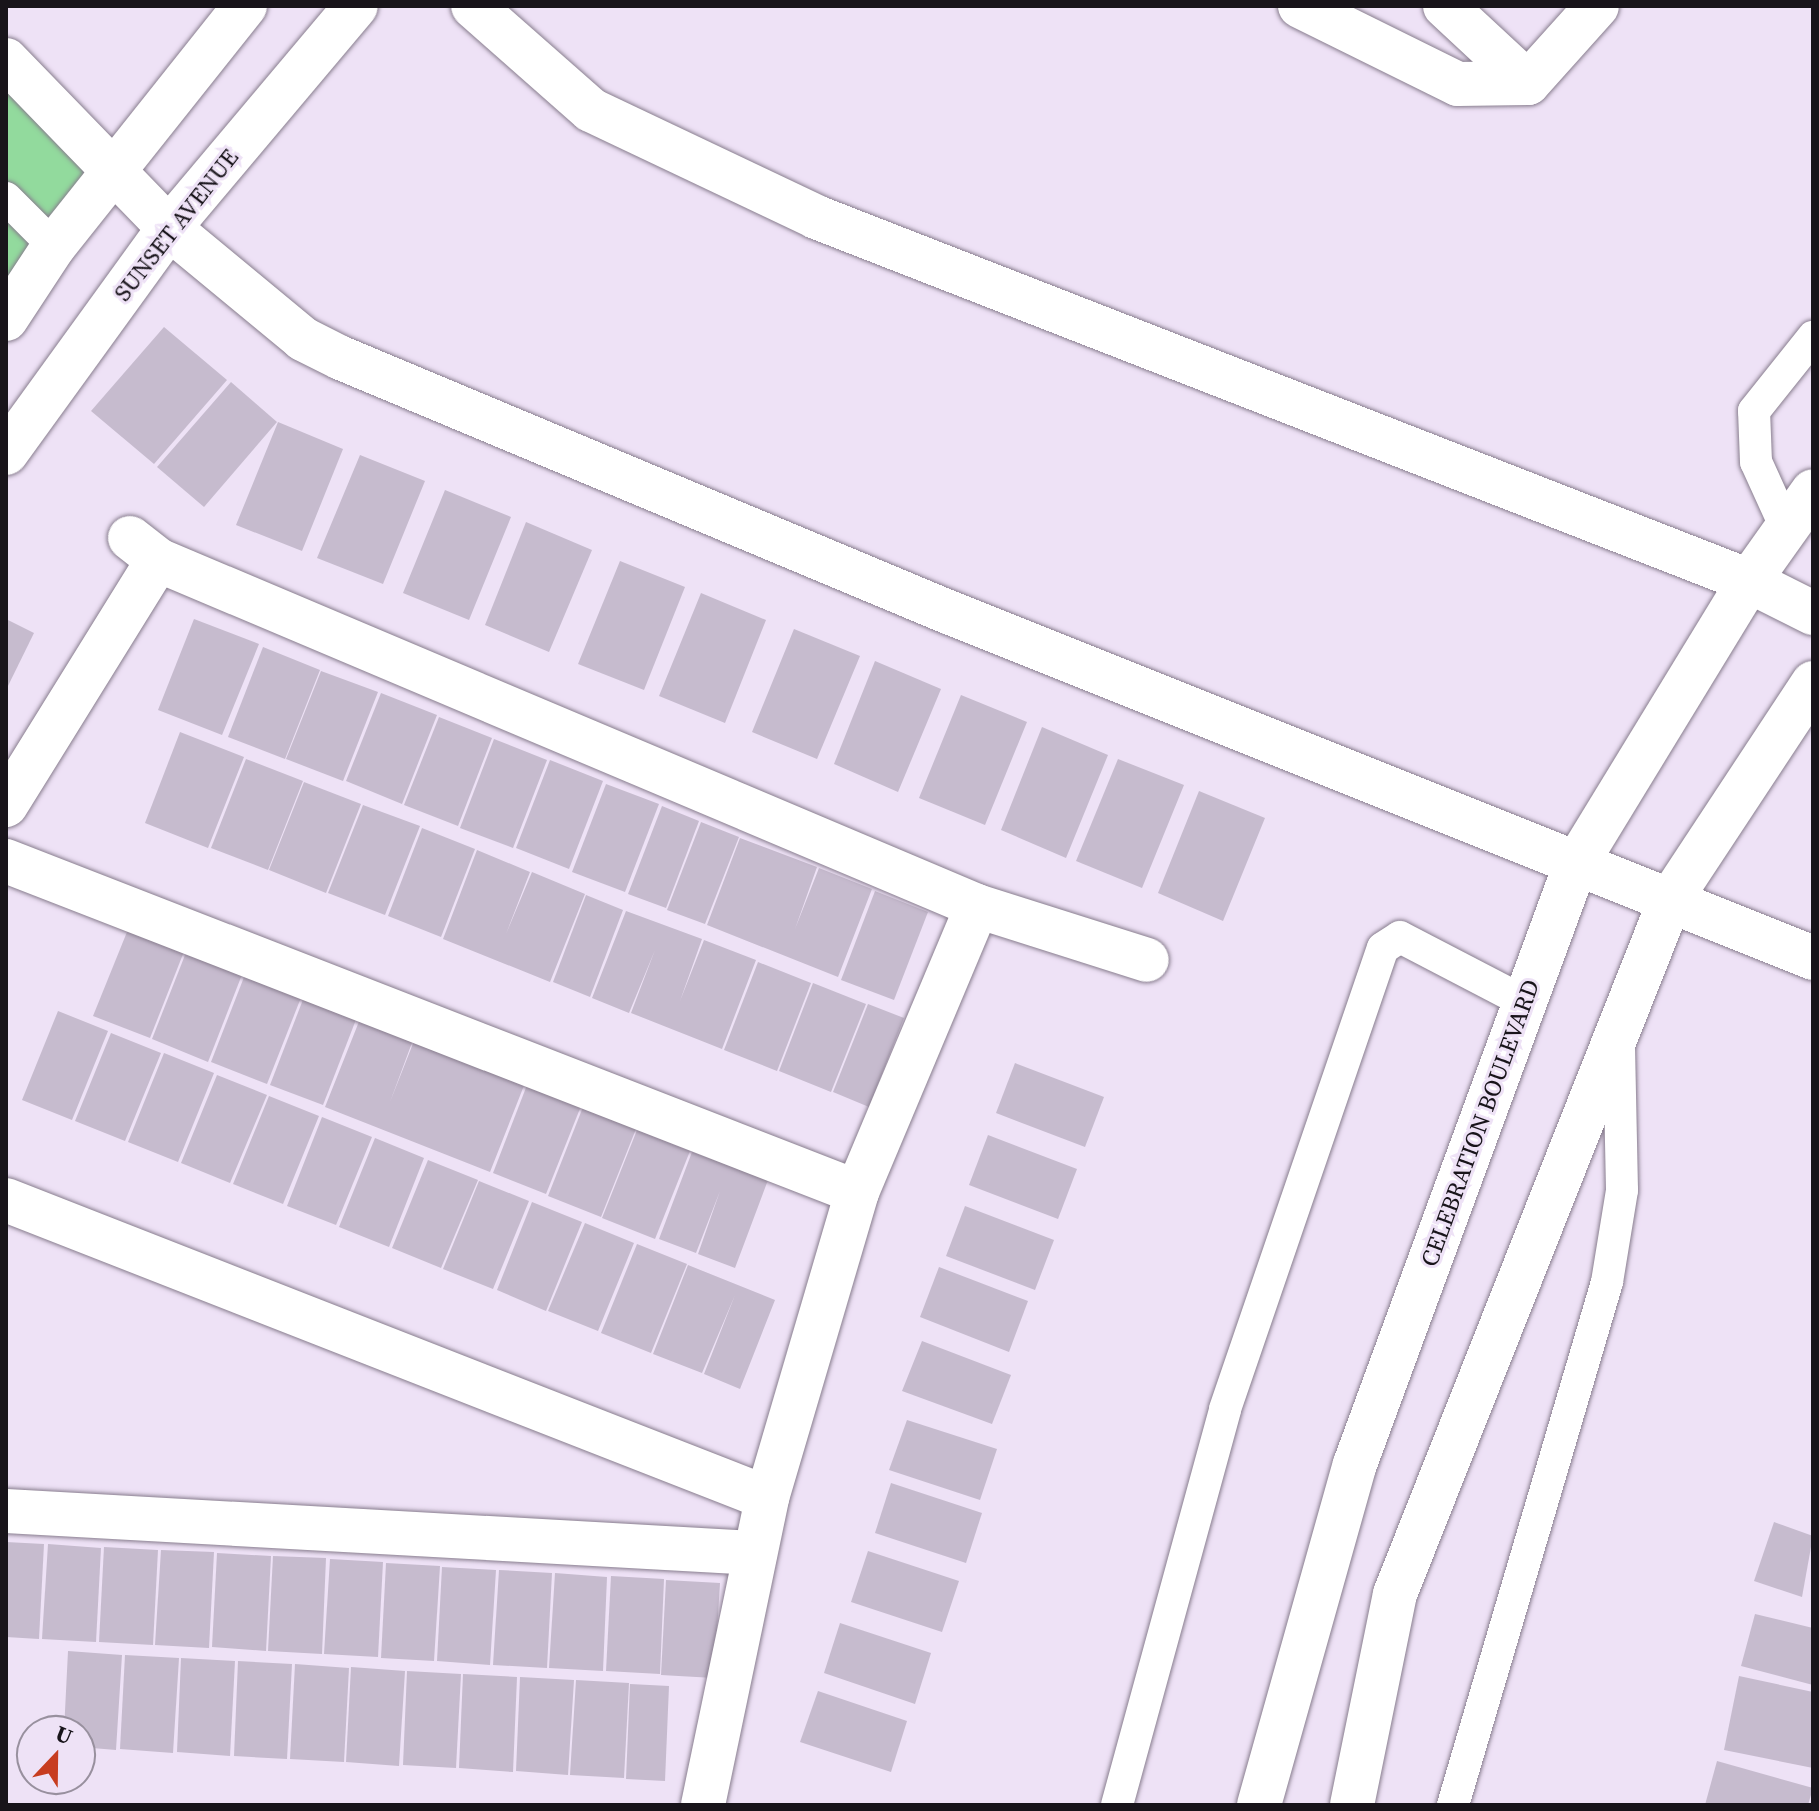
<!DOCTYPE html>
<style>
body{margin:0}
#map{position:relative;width:1819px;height:1811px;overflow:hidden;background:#eee2f6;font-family:"Source Serif 4",serif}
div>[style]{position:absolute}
.green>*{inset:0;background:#92da9d}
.building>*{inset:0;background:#c6bbce}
.roads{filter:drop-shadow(0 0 2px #887d8e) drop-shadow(0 0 2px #887d8e)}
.service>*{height:32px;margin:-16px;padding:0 16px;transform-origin:16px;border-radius:16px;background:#fff}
.minor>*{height:44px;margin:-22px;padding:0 22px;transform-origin:22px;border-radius:22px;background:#fff}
.tertiary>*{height:44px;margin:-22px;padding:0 22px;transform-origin:22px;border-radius:22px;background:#fff}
span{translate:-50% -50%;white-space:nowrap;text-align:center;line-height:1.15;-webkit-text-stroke:6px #eee2f6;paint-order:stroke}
.street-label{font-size:24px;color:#18141a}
.frame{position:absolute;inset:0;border:8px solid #18141a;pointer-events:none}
.north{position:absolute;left:16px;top:1715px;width:80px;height:80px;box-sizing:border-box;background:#eee2f6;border:2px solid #98909e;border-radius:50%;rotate:22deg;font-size:22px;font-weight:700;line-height:32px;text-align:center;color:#18141a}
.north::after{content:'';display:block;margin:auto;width:28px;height:36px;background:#c73d20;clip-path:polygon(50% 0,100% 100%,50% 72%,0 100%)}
</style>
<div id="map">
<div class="green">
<i style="clip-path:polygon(6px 72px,98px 171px,6px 279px)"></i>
</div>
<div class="building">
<i style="clip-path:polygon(164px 327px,227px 380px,154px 464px,91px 411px)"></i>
<i style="clip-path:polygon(231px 382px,277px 422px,204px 507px,157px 467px)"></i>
<i style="clip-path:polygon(278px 422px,343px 449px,302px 551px,236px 525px)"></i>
<i style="clip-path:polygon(360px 455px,425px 481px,383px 584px,317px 558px)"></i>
<i style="clip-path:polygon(445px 490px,511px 517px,469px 620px,403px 593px)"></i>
<i style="clip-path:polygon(526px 522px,592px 550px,549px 652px,485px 625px)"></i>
<i style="clip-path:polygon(620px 561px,685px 587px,644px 690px,578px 664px)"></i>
<i style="clip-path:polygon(701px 593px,766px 620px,725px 723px,659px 696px)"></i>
<i style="clip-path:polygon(6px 619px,34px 633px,6px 690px)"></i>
<i style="clip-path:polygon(194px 619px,259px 644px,222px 735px,158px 710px)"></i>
<i style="clip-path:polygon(794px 629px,860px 656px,817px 759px,752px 732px)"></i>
<i style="clip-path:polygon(263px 647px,320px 670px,285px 759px,228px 737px)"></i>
<i style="clip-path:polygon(875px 661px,941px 689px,898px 792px,834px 764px)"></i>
<i style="clip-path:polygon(321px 671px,378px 692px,343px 781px,286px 759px)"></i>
<i style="clip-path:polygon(381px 693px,437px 715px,402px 804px,346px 781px)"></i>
<i style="clip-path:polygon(961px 695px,1027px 722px,985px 825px,919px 798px)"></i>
<i style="clip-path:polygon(439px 717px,492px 738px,458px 826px,404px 805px)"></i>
<i style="clip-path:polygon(1042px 727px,1108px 755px,1066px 858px,1001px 830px)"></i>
<i style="clip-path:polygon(180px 732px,244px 757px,208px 848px,145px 823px)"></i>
<i style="clip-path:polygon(494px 739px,547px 760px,513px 848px,460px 828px)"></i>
<i style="clip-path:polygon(246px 759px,303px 781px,268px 870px,211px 848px)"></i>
<i style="clip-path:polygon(1118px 759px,1184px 785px,1142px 888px,1076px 861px)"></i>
<i style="clip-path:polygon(550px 760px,603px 781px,569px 869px,516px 848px)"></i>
<i style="clip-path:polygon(304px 782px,361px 804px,326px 893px,269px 870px)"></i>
<i style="clip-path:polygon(606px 784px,659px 804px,625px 892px,572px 872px)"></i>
<i style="clip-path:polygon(1199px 791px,1265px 818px,1223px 921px,1158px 893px)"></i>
<i style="clip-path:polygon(363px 805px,420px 826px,385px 915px,328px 893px)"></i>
<i style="clip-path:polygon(662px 806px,699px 821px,666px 908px,628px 894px)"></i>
<i style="clip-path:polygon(701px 822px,739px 837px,705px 924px,667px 910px)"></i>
<i style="clip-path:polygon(422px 828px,475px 849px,441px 937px,388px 916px)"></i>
<i style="clip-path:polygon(740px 838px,817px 867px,795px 929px,819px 868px,872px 889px,838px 977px,707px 925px)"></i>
<i style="clip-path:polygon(477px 850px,530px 872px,506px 934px,532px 872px,585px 894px,550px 982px,443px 939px)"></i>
<i style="clip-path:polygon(875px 891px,928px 912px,894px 1000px,841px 980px)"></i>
<i style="clip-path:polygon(586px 895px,623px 910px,590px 997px,553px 982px)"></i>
<i style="clip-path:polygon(626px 911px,702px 939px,680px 1001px,704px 940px,756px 960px,722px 1049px,631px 1013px,655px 950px,629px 1013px,592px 998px)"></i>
<i style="clip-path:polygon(129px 927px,185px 949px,150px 1038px,93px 1016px)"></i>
<i style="clip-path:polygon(187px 950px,243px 972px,208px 1062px,152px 1039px)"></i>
<i style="clip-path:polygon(758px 962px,811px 983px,777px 1071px,724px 1050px)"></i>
<i style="clip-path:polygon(246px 972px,302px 995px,267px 1084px,211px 1062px)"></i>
<i style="clip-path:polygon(813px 983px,866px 1004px,831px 1092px,779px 1071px)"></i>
<i style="clip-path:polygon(304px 997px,357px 1017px,323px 1105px,270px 1085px)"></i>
<i style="clip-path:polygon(868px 1004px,904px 1018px,869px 1107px,833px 1092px)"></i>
<i style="clip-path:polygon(58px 1011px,108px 1031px,72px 1120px,22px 1100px)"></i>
<i style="clip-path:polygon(360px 1019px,413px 1040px,390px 1102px,414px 1041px,525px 1083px,490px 1172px,325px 1107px)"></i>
<i style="clip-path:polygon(111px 1033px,161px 1053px,125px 1141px,75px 1121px)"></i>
<i style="clip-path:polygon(164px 1053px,214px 1073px,178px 1162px,128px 1142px)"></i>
<i style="clip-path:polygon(1015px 1063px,1104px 1097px,1085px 1147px,996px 1113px)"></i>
<i style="clip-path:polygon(217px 1075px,267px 1095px,230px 1183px,181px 1163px)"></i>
<i style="clip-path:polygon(527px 1085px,581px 1106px,546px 1194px,493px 1173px)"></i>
<i style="clip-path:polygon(269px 1096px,319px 1116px,283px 1204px,233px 1184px)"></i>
<i style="clip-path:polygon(583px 1107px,636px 1129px,601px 1217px,548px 1196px)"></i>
<i style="clip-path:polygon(322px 1117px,372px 1137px,336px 1225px,287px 1206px)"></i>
<i style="clip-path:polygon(637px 1130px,690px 1151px,655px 1239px,602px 1218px)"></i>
<i style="clip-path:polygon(988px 1135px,1077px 1169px,1058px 1219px,969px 1185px)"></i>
<i style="clip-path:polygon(375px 1138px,424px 1158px,389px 1247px,339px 1227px)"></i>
<i style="clip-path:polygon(692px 1152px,768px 1180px,735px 1268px,698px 1254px,720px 1191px,696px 1253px,659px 1239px)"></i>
<i style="clip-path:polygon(428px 1160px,478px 1180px,441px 1268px,392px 1248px)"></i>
<i style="clip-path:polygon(479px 1181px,529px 1201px,493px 1289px,443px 1269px)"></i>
<i style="clip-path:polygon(532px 1202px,582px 1222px,546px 1311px,497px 1290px)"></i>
<i style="clip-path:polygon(965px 1206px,1054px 1240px,1035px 1290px,946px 1256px)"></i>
<i style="clip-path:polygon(585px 1223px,634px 1243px,598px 1331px,548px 1311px)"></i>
<i style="clip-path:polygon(637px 1244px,687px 1264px,651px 1353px,601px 1333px)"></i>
<i style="clip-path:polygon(688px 1265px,775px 1300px,740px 1389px,704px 1374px,735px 1295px,702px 1373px,653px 1354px)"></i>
<i style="clip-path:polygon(939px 1267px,1028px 1301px,1009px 1352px,920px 1317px)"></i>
<i style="clip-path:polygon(922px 1341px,1011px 1375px,992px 1424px,902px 1391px)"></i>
<i style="clip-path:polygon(907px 1420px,997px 1449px,980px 1500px,889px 1470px)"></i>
<i style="clip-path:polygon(891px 1483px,982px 1513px,966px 1563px,875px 1533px)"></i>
<i style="clip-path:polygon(1774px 1522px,1813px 1536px,1802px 1597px,1754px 1581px)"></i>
<i style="clip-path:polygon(6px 1542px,44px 1544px,39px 1639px,6px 1637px)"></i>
<i style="clip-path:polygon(48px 1544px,101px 1548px,96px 1642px,42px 1639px)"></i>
<i style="clip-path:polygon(104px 1547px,158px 1550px,153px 1645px,99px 1642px)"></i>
<i style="clip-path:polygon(161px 1550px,214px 1552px,209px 1648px,155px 1645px)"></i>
<i style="clip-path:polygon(868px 1551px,959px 1581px,942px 1632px,851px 1602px)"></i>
<i style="clip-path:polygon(217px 1553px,271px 1556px,266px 1651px,212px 1647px)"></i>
<i style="clip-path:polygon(273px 1556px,326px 1558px,322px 1654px,268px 1651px)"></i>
<i style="clip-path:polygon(330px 1559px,383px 1562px,378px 1657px,324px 1654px)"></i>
<i style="clip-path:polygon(386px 1563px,440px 1566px,434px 1661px,381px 1658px)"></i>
<i style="clip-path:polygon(442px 1567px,496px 1570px,490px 1665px,437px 1661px)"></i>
<i style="clip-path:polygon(499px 1570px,552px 1573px,547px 1668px,493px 1665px)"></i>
<i style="clip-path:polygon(555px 1573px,607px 1577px,603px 1671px,549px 1668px)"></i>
<i style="clip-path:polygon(611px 1576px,664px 1579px,660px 1674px,606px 1671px)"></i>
<i style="clip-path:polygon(666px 1580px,720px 1583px,714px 1678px,661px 1675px)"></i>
<i style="clip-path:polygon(1755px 1614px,1813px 1628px,1813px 1685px,1741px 1666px)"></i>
<i style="clip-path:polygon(840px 1623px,931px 1653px,915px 1704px,824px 1673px)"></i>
<i style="clip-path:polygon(68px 1651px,122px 1655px,116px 1750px,80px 1747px,80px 1731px,64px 1731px)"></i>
<i style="clip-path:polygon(125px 1655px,179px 1658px,173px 1753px,120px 1749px)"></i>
<i style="clip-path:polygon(181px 1658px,235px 1661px,230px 1756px,177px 1752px)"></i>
<i style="clip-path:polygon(238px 1661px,292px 1664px,287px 1759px,234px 1756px)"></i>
<i style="clip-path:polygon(295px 1664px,349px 1668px,344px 1762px,290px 1759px)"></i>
<i style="clip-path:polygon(351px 1667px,405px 1671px,399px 1766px,346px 1762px)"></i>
<i style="clip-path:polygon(407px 1671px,461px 1674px,456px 1768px,403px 1765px)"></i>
<i style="clip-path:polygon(463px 1674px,517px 1677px,513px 1772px,459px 1768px)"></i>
<i style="clip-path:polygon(1739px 1676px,1813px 1692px,1813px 1768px,1724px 1750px)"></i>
<i style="clip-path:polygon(520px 1677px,574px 1680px,568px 1775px,516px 1771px)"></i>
<i style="clip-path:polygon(576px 1680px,629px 1683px,624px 1778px,570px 1775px)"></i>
<i style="clip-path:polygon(630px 1684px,669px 1686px,665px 1781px,626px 1779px)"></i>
<i style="clip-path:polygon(818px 1691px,907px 1721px,891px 1772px,800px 1742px)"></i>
<i style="clip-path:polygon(1717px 1761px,1813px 1788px,1808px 1805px,1705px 1805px)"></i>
</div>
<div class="roads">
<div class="service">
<i style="left:6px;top:198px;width:68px;rotate:45deg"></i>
<i style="left:1786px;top:528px;width:72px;rotate:-114.4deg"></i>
<i style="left:1756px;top:462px;width:51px;rotate:-92.2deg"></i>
<i style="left:1754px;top:411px;width:95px;rotate:-51.4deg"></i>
<i style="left:1117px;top:1805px;width:410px;rotate:-74.7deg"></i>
<i style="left:1225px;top:1409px;width:487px;rotate:-71.1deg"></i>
<i style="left:1383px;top:948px;width:20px;rotate:-33deg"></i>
<i style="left:1400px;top:937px;width:141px;rotate:27.5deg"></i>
<i style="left:1453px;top:1805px;width:545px;rotate:-73.59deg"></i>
<i style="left:1607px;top:1282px;width:93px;rotate:-80.7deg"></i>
<i style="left:1622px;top:1190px;width:147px;rotate:-91.2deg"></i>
</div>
<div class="minor">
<i style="left:473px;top:6px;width:157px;rotate:41.4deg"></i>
<i style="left:591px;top:110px;width:249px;rotate:25.4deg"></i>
<i style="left:816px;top:217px;width:1001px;rotate:21.31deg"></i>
<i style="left:1749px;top:581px;width:72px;rotate:26.6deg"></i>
<i style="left:1300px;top:6px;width:176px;rotate:26.3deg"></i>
<i style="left:1458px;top:84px;width:70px;rotate:-0.8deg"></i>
<i style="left:1445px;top:6px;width:113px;rotate:42.9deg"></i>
<i style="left:6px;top:60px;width:234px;rotate:45.9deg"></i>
<i style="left:169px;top:228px;width:174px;rotate:39.6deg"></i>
<i style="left:303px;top:339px;width:42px;rotate:26.6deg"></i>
<i style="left:341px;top:358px;width:658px;rotate:22.71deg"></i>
<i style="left:948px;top:612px;width:932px;rotate:21.8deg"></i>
<i style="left:1528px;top:83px;width:103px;rotate:-48.1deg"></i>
<i style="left:6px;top:319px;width:87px;rotate:-56.7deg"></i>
<i style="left:54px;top:246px;width:307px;rotate:-51.5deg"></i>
<i style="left:6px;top:453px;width:278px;rotate:-54.1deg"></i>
<i style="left:169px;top:228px;width:290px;rotate:-49.9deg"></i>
<i style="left:130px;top:538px;width:36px;rotate:38deg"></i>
<i style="left:158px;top:560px;width:889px;rotate:22.9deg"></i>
<i style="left:977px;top:906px;width:178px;rotate:17.6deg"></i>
<i style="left:6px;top:805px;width:288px;rotate:-58.2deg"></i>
<i style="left:6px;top:861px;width:913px;rotate:21.25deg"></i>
<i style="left:6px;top:1200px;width:817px;rotate:21.38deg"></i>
<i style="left:6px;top:1511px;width:750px;rotate:3.21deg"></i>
<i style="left:703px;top:1805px;width:314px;rotate:-78.2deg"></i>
<i style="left:767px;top:1498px;width:319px;rotate:-73.6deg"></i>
<i style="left:857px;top:1192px;width:310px;rotate:-67.2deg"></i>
</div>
<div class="tertiary">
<i style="left:1259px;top:1805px;width:354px;rotate:-74.3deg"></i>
<i style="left:1355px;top:1464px;width:637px;rotate:-69.8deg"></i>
<i style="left:1575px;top:866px;width:334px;rotate:-58.6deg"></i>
<i style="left:1749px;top:581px;width:110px;rotate:-54.6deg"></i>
<i style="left:1352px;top:1805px;width:215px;rotate:-78.5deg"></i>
<i style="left:1395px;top:1594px;width:746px;rotate:-68.38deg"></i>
<i style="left:1670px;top:900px;width:260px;rotate:-56.6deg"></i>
</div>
</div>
<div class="street-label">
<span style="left:176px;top:225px;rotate:-52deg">SUNSET AVENUE</span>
<span style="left:1480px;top:1123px;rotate:-70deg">CELEBRATION BOULEVARD</span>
</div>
<div class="frame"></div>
<div class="north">U</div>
</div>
